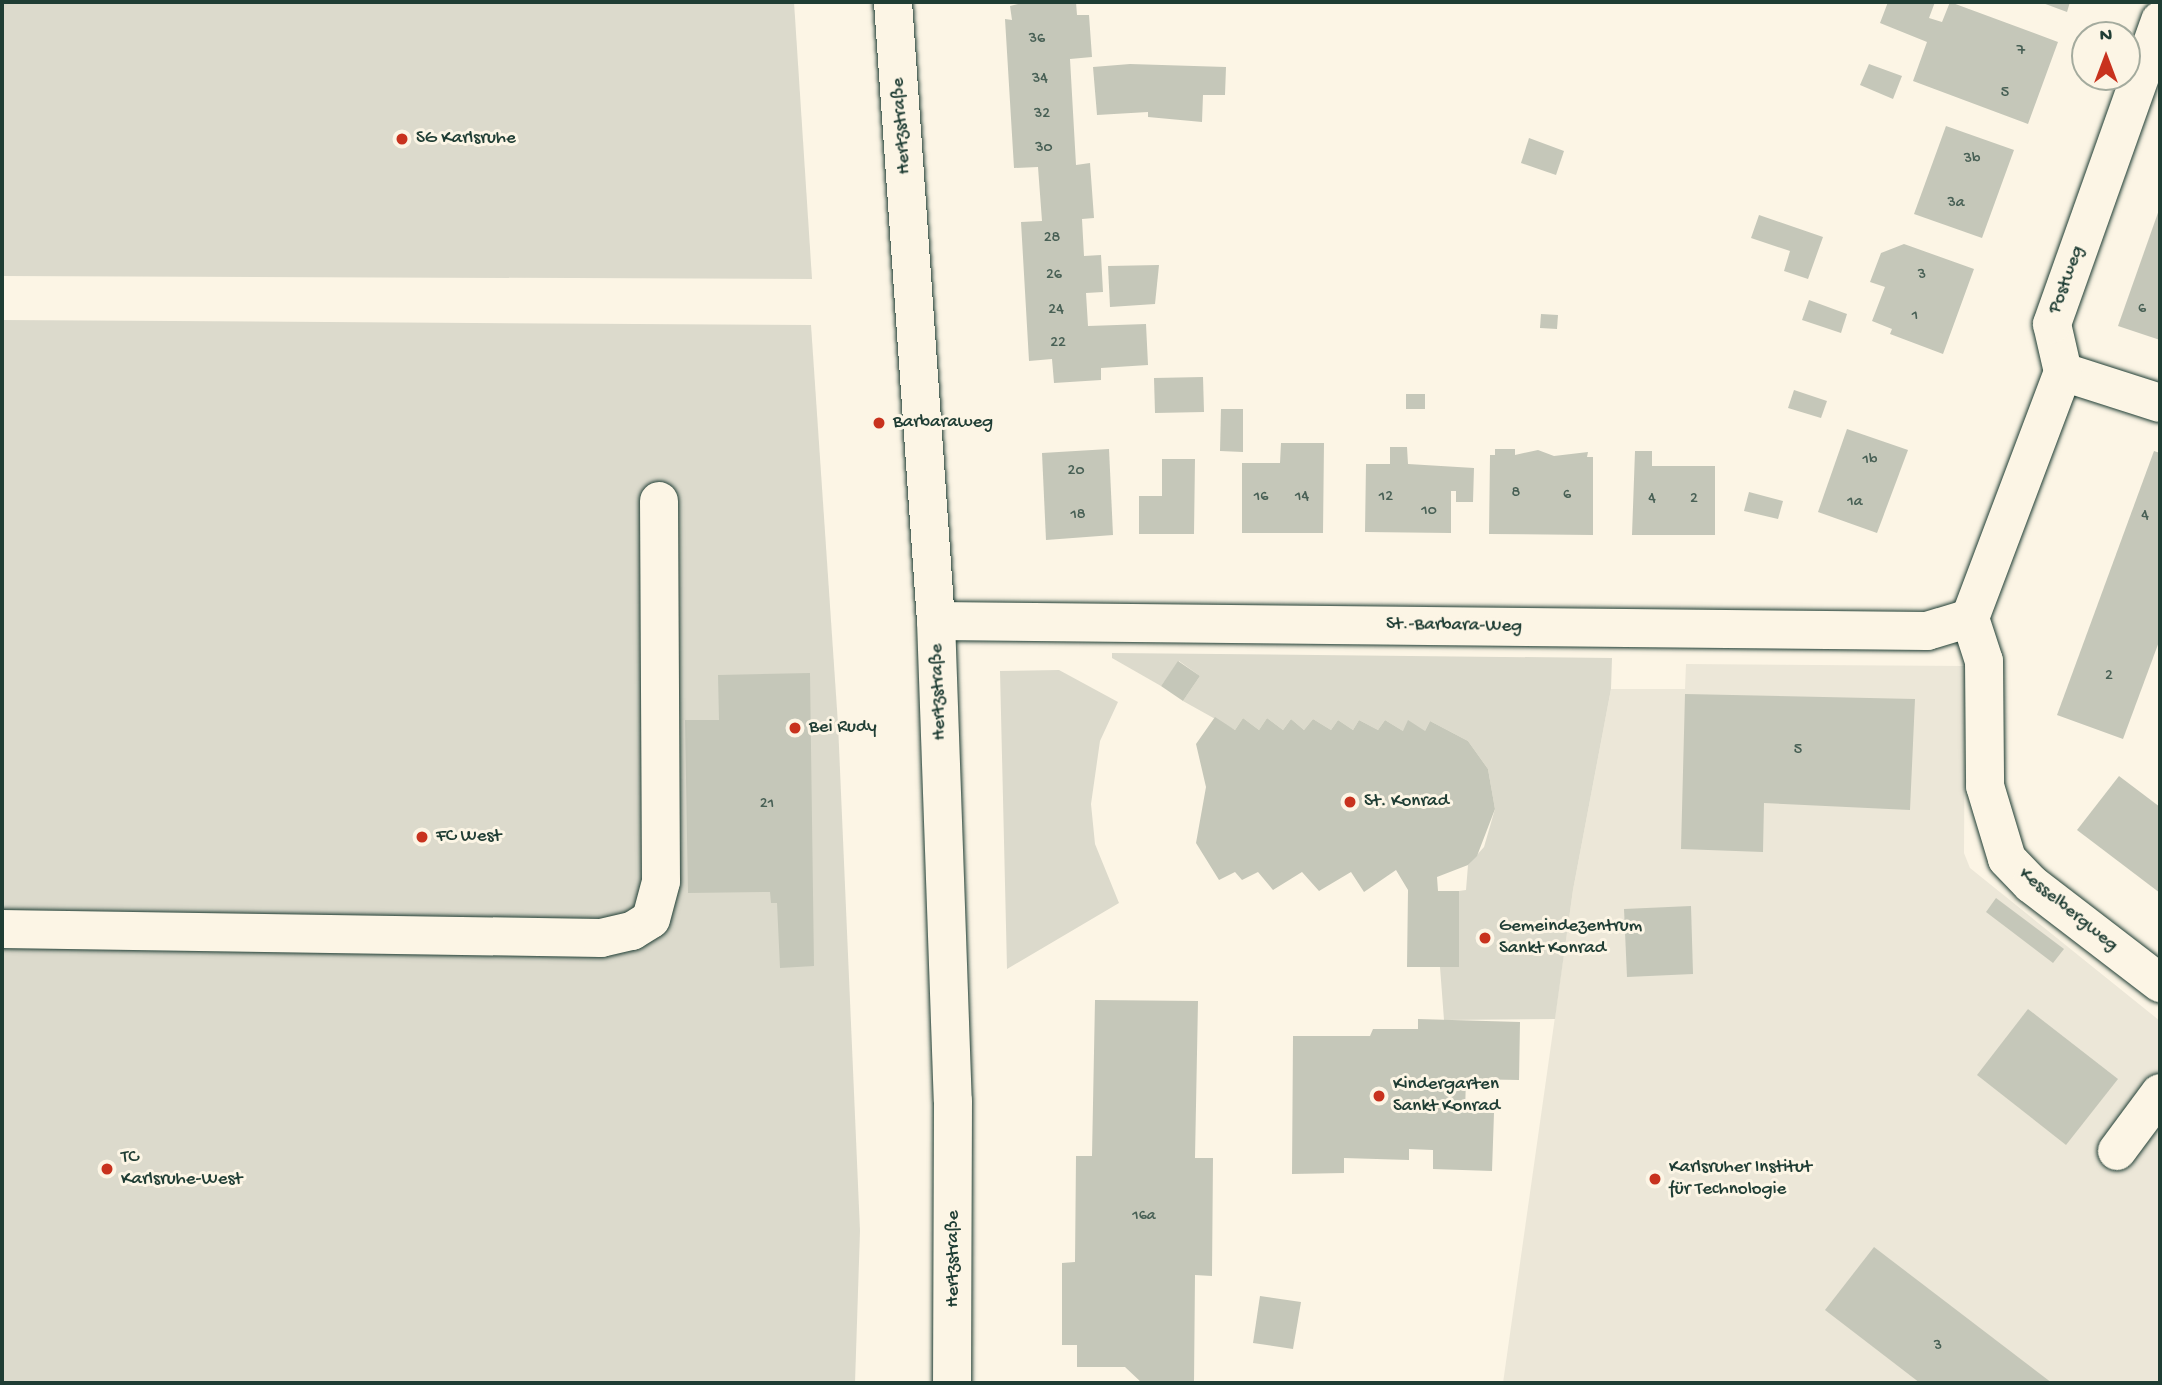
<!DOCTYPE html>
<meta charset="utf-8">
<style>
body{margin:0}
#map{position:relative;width:2162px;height:1385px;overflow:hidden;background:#fcf5e5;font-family:"Gochi Hand",sans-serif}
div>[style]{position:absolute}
.built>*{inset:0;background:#ece7d8}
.green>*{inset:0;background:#dcdacc}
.building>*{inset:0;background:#c5c7b9}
.roads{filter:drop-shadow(0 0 2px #1f3d34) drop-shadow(0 0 2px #1f3d34)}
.minor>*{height:38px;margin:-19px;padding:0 19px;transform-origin:19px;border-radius:19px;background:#fcf5e5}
.major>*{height:38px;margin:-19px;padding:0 19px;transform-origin:19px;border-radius:19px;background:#fcf5e5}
.dots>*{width:19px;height:19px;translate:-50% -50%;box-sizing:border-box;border:4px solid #fcf5e5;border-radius:50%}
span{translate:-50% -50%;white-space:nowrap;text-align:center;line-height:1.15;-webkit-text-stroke:6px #fcf5e5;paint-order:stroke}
.number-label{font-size:16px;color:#486055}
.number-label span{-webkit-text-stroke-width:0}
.street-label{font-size:19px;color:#1f3d34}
.poi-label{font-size:19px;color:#1f3d34}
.left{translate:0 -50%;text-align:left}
.frame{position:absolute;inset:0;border:4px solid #1f3d34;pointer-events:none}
.north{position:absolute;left:2071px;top:21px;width:70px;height:70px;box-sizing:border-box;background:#fcf5e5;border:2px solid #a4ab9e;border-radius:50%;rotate:0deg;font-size:19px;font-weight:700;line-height:28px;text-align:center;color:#1f3d34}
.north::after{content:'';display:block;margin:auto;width:24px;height:32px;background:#c8321e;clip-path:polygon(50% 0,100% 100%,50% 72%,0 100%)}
</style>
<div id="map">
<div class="built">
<i style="clip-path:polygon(1686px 664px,1965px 666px,1964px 853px,1970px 868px,2160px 1021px,2160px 1383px,1503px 1383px,1573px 890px,1611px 689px,1685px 689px)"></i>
</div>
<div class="green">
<i style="clip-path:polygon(2px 2px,794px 2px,812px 279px,2px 276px)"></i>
<i style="clip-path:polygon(2px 320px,811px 325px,838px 724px,860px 1231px,855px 1383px,2px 1383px)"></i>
<i style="clip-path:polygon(1112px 653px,1612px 658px,1611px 689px,1573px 890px,1555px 1019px,1444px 1020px,1440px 967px,1459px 967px,1459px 891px,1466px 890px,1468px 865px,1484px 847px,1495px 809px,1488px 769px,1468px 741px,1430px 721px,1425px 731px,1403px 731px,1385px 720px,1378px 730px,1359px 720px,1353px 730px,1338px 720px,1331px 730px,1313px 719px,1304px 730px,1291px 719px,1283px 730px,1267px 718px,1259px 730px,1243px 718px,1235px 730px,1183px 701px,1200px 676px,1179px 661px,1161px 686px,1112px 658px)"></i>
<i style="clip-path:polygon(1059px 670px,1118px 702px,1100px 741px,1091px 804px,1095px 844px,1119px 903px,1007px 969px,1000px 671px)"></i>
</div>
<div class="building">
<i style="clip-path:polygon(1027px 2px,1076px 2px,1077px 15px,1089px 15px,1092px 57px,1070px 59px,1076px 165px,1090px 163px,1094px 218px,1082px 219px,1084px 256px,1101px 255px,1103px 292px,1086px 293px,1088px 326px,1146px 324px,1148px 365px,1101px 368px,1101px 380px,1054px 383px,1052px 359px,1029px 361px,1021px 222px,1042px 221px,1038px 167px,1014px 168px,1005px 19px,1012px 20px,1010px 6px)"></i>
<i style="clip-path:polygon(1888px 2px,1935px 2px,1929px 18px,1942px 22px,1950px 2px,2058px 42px,2028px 124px,1913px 81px,1927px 42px,1880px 23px)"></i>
<i style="clip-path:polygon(2040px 2px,2070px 2px,2067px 12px)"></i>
<i style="clip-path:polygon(1130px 64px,1226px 67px,1225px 95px,1203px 95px,1202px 122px,1148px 117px,1148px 112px,1097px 115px,1093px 67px)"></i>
<i style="clip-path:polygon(1869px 64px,1902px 76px,1893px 99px,1860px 85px)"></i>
<i style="clip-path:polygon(1946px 126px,2014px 150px,1982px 238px,1914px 214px)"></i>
<i style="clip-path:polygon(1529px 138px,1564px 151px,1556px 175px,1521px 163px)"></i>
<i style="clip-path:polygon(2160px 207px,2160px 340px,2118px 326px)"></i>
<i style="clip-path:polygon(1759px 215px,1823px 237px,1808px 279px,1784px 271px,1790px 251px,1751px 238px)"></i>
<i style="clip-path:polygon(1904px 244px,1974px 269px,1943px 354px,1890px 334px,1892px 329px,1872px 321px,1885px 287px,1870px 282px,1881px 253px)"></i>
<i style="clip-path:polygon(1159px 265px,1155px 304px,1110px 307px,1108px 266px)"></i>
<i style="clip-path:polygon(1809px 300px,1847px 314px,1841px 333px,1802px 320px)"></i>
<i style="clip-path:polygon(1541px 314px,1558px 315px,1557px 329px,1540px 328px)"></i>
<i style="clip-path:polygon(1203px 377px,1204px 412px,1155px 413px,1154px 378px)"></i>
<i style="clip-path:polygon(1794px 390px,1827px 401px,1821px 418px,1788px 408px)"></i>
<i style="clip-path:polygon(1406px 394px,1425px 394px,1425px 409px,1406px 409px)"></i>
<i style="clip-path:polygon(1221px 409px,1243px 409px,1243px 452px,1220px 451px)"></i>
<i style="clip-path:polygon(1847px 429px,1908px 450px,1877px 533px,1818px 512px)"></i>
<i style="clip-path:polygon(1281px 443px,1324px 443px,1323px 533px,1242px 533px,1242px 463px,1280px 463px)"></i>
<i style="clip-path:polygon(1390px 447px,1407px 447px,1408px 464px,1474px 468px,1473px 502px,1456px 502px,1456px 491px,1451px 491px,1451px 533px,1365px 532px,1366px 464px,1390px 464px)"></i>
<i style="clip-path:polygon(1109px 449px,1113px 535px,1046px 540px,1042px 453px)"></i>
<i style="clip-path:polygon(1495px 449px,1515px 449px,1515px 455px,1538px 450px,1554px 456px,1588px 452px,1587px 457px,1593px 457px,1593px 535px,1489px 534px,1490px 455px,1495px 455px)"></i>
<i style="clip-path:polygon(1635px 451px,1652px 451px,1652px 466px,1715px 466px,1715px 535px,1632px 535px)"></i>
<i style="clip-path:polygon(2154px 451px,2160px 453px,2160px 639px,2123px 739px,2057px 715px)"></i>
<i style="clip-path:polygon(1162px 459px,1195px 459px,1194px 534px,1139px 534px,1139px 496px,1162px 496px)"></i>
<i style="clip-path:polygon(1749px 492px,1783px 501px,1778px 519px,1744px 511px)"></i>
<i style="clip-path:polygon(1178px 661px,1200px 676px,1183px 701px,1161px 686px)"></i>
<i style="clip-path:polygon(810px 673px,814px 966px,780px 968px,777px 903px,771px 903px,770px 892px,688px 893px,685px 720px,719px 720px,718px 675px)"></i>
<i style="clip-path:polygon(1685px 694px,1915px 699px,1910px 810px,1764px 803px,1763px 852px,1681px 849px)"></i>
<i style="clip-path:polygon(1215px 717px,1235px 730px,1243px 718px,1259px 730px,1267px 718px,1283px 730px,1291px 719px,1304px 730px,1313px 719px,1331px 730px,1338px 720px,1353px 730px,1359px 720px,1378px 730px,1385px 720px,1403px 731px,1408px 720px,1425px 731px,1430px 721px,1468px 741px,1488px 769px,1495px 809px,1477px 856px,1468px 865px,1437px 877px,1438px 891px,1459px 891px,1459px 967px,1407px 967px,1408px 890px,1396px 870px,1364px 892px,1351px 872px,1319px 891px,1302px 872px,1273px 890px,1258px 872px,1242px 880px,1235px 872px,1219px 880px,1196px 843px,1206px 787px,1196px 744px)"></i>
<i style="clip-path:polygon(2119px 776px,2160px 807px,2160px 893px,2077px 830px)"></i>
<i style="clip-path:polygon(1996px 898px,2064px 949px,2053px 963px,1986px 912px)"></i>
<i style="clip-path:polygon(1691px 906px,1693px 974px,1627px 977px,1624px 909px)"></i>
<i style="clip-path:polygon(1095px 1000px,1198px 1001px,1195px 1158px,1213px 1158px,1212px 1276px,1195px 1275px,1194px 1383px,1142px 1383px,1125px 1367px,1077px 1367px,1077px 1345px,1062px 1345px,1062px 1263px,1075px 1262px,1076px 1156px,1092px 1156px)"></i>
<i style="clip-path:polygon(2028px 1009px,2118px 1079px,2066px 1145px,1977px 1075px)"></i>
<i style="clip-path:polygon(1418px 1019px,1520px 1022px,1519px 1080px,1466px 1079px,1465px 1112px,1494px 1113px,1492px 1171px,1433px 1169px,1433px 1150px,1409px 1149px,1409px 1160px,1344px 1158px,1344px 1173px,1292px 1174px,1293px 1036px,1370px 1036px,1373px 1029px,1418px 1029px)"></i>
<i style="clip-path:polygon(1874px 1247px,2052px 1383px,1920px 1383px,1825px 1310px)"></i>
<i style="clip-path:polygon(1260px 1296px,1301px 1302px,1293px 1349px,1253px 1343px)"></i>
</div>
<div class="roads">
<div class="minor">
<i style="left:2063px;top:372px;width:102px;rotate:17.7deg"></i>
<i style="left:1970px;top:618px;width:263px;rotate:-69.3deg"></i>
<i style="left:2063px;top:372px;width:49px;rotate:-102.9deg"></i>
<i style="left:2052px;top:324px;width:322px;rotate:-70.4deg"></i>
<i style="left:1970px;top:618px;width:45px;rotate:72deg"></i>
<i style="left:1984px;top:661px;width:125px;rotate:89.5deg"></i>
<i style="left:1985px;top:786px;width:76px;rotate:73.2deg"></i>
<i style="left:2007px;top:859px;width:35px;rotate:46deg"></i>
<i style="left:2031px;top:884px;width:163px;rotate:37.5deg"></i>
<i style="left:936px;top:621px;width:991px;rotate:0.58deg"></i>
<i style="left:1927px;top:631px;width:45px;rotate:-16.8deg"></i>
<i style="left:2px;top:929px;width:599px;rotate:0.86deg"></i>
<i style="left:601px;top:938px;width:32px;rotate:-13deg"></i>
<i style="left:632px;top:931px;width:22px;rotate:-32deg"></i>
<i style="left:651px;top:919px;width:39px;rotate:-75deg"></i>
<i style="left:661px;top:881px;width:380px;rotate:-90.3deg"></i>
<i style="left:2117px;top:1151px;width:72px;rotate:-53.4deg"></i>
</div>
<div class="major">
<i style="left:893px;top:2px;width:620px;rotate:86.03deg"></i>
<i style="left:936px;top:621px;width:480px;rotate:88deg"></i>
<i style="left:953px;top:1101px;width:282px;rotate:90.2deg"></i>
</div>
</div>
<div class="dots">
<i style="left:402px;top:139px;background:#c8321e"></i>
<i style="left:879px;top:423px;background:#c8321e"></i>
<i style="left:795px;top:728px;background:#c8321e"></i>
<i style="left:1350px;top:802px;background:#c8321e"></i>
<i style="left:422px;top:837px;background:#c8321e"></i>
<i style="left:1485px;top:938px;background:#c8321e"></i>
<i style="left:1379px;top:1096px;background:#c8321e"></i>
<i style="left:107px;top:1169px;background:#c8321e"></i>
<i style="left:1655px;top:1179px;background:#c8321e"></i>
</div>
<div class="number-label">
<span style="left:1037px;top:40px">36</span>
<span style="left:2021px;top:52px">7</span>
<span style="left:1040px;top:80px">34</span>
<span style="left:2005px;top:94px">5</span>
<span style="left:1042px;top:115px">32</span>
<span style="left:1044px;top:149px">30</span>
<span style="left:1972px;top:160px">3b</span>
<span style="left:1956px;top:204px">3a</span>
<span style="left:1052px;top:239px">28</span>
<span style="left:1054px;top:276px">26</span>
<span style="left:1922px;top:276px">3</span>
<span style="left:2142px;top:310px">6</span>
<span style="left:1056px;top:311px">24</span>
<span style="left:1915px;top:317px">1</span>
<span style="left:1058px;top:344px">22</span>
<span style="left:1870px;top:461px">1b</span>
<span style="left:1076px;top:472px">20</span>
<span style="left:1516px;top:494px">8</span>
<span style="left:1567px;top:496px">6</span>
<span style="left:1261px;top:498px">16</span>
<span style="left:1302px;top:498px">14</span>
<span style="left:1386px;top:498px">12</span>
<span style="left:1652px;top:500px">4</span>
<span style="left:1694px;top:500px">2</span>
<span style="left:1855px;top:503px">1a</span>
<span style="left:1429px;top:512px">10</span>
<span style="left:1078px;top:516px">18</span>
<span style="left:2145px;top:517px">4</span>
<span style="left:2109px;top:677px">2</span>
<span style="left:1798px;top:751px">5</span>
<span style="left:767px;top:805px">21</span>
<span style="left:1144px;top:1217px">16a</span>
<span style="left:1938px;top:1347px">3</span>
</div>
<div class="street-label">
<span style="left:902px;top:126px;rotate:-94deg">Hertzstraße</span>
<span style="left:2067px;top:280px;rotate:-70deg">Postweg</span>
<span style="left:1454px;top:626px;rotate:1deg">St.-Barbara-Weg</span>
<span style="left:939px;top:692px;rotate:-92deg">Hertzstraße</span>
<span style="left:2068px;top:910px;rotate:39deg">Kesselbergweg</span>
<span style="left:954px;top:1259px;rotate:-90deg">Hertzstraße</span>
</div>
<div class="poi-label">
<span class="left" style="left:416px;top:139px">SG Karlsruhe</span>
<span class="left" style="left:893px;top:423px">Barbaraweg</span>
<span class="left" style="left:809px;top:728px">Bei Rudy</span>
<span class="left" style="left:1364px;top:802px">St. Konrad</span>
<span class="left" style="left:436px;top:837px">FC West</span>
<span class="left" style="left:1499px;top:938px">Gemeindezentrum<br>Sankt Konrad</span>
<span class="left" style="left:1393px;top:1096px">Kindergarten<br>Sankt Konrad</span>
<span class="left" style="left:121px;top:1169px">TC<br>Karlsruhe-West</span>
<span class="left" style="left:1669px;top:1179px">Karlsruher Institut<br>für Technologie</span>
</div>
<div class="frame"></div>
<div class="north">N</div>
</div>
